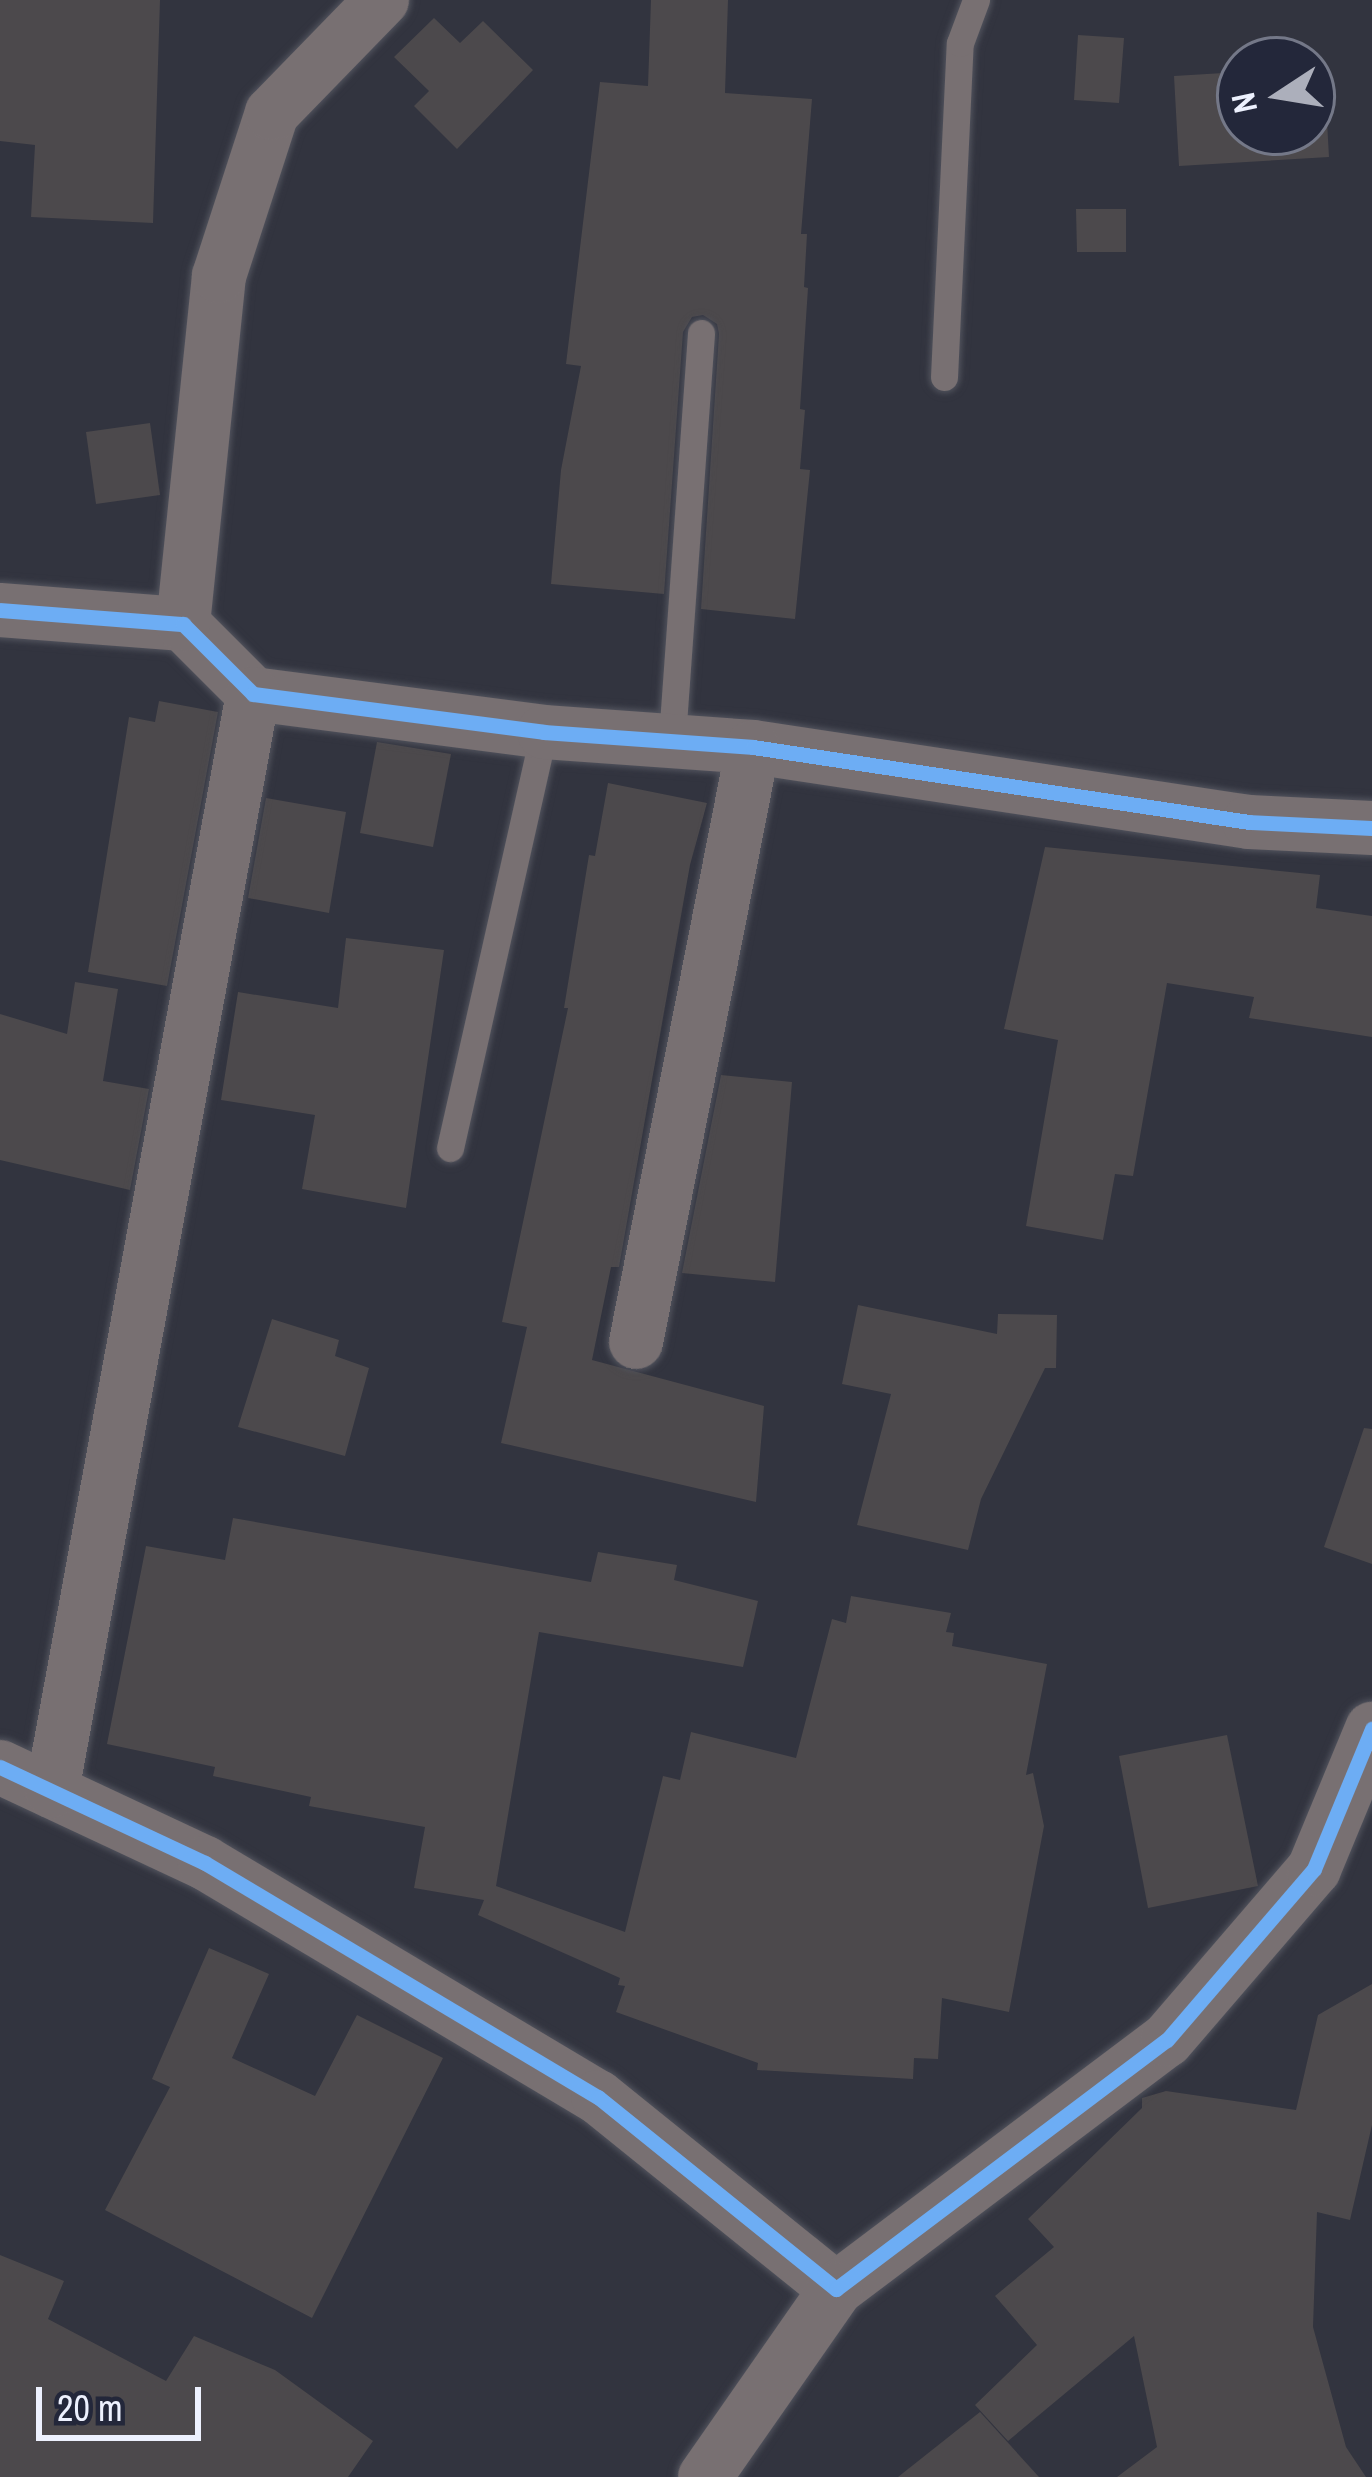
<!DOCTYPE html>
<style>
body{margin:0}
#map{position:relative;width:1372px;height:2477px;overflow:hidden;background:#32343f;font-family:"Archivo Narrow",sans-serif}
div>[style]{position:absolute}
.building>*{inset:0;background:#4c494c}
.roads{filter:drop-shadow(0 0 3px #51535d) drop-shadow(0 0 3px #51535d)}
.service>*{height:27px;margin:-13.5px;padding:0 13.5px;transform-origin:13.5px;border-radius:13.5px;background:#787072}
.minor>*{height:54px;margin:-27px;padding:0 27px;transform-origin:27px;border-radius:27px;background:#787072}
.cycleway>*{height:15px;margin:-7.5px;padding:0 7.5px;transform-origin:7.5px;border-radius:7.5px;background:#6dadf4}
span{translate:-50% -50%;white-space:nowrap;text-align:center;line-height:1.15;-webkit-text-stroke:10px #23273a;paint-order:stroke}
.north{position:absolute;left:1216px;top:36px;width:120px;height:120px;box-sizing:border-box;background:#23273a;border:3px solid #747888;border-radius:50%;rotate:258deg;font-size:33px;font-weight:700;line-height:48px;text-align:center;color:#edf1fe}
.north::after{content:'';display:block;margin:auto;width:42px;height:54px;background:#acafbb;clip-path:polygon(50% 0,100% 100%,50% 72%,0 100%)}
.scale{position:absolute;left:36px;top:2387px;width:165px;height:54px;box-sizing:border-box;border:6px solid #edf1fe;border-top:0;padding-left:15px;font-size:36px;line-height:42px;white-space:nowrap;color:#edf1fe;-webkit-text-stroke:9px #23273a;paint-order:stroke}
</style>
<div id="map">
<div class="building">
<i style="clip-path:polygon(0 0,160px 0,153px 223px,31px 217px,35px 145px,0 141px)"></i>
<i style="clip-path:polygon(651px 0,728px 0,725px 93px,812px 99px,801px 234px,807px 234px,804px 287px,808px 288px,800px 409px,805px 410px,800px 469px,810px 470px,795px 619px,701px 609px,719px 334px,717px 324px,703px 315px,692px 317px,683px 332px,664px 594px,551px 584px,561px 470px,581px 366px,566px 364px,600px 82px,648px 86px)"></i>
<i style="clip-path:polygon(434px 18px,460px 43px,483px 21px,533px 70px,457px 149px,414px 106px,429px 91px,394px 57px)"></i>
<i style="clip-path:polygon(1078px 35px,1124px 38px,1119px 103px,1074px 100px)"></i>
<i style="clip-path:polygon(1324px 67px,1329px 157px,1179px 166px,1174px 76px,1240px 72px,1240px 132px,1312px 132px,1312px 68px)"></i>
<i style="clip-path:polygon(1076px 209px,1126px 209px,1126px 252px,1077px 252px)"></i>
<i style="clip-path:polygon(150px 423px,160px 495px,96px 504px,86px 432px)"></i>
<i style="clip-path:polygon(159px 701px,218px 712px,167px 986px,88px 972px,129px 717px,155px 722px)"></i>
<i style="clip-path:polygon(377px 742px,451px 754px,433px 847px,360px 833px)"></i>
<i style="clip-path:polygon(608px 783px,707px 803px,690px 865px,619px 1267px,611px 1267px,592px 1360px,764px 1406px,756px 1502px,501px 1443px,527px 1327px,502px 1322px,568px 1008px,564px 1008px,589px 855px,595px 856px)"></i>
<i style="clip-path:polygon(266px 798px,346px 812px,329px 913px,248px 898px)"></i>
<i style="clip-path:polygon(1045px 847px,1320px 875px,1316px 908px,1372px 916px,1372px 1037px,1249px 1018px,1254px 997px,1167px 983px,1133px 1176px,1115px 1174px,1103px 1240px,1026px 1226px,1058px 1040px,1004px 1029px)"></i>
<i style="clip-path:polygon(346px 938px,444px 950px,406px 1208px,302px 1189px,315px 1115px,221px 1100px,238px 992px,338px 1008px)"></i>
<i style="clip-path:polygon(75px 982px,118px 989px,103px 1081px,149px 1089px,130px 1190px,0 1160px,0 1014px,67px 1034px)"></i>
<i style="clip-path:polygon(721px 1075px,792px 1082px,775px 1282px,682px 1273px)"></i>
<i style="clip-path:polygon(858px 1305px,997px 1334px,998px 1314px,1057px 1315px,1056px 1368px,1045px 1368px,981px 1499px,968px 1550px,857px 1525px,891px 1394px,842px 1384px)"></i>
<i style="clip-path:polygon(272px 1319px,339px 1340px,335px 1356px,369px 1368px,345px 1456px,238px 1427px)"></i>
<i style="clip-path:polygon(1364px 1428px,1372px 1429px,1372px 1564px,1324px 1547px)"></i>
<i style="clip-path:polygon(233px 1518px,591px 1582px,598px 1552px,677px 1565px,674px 1580px,758px 1601px,743px 1667px,539px 1632px,496px 1886px,625px 1932px,663px 1776px,680px 1780px,691px 1732px,796px 1758px,832px 1619px,846px 1623px,851px 1596px,951px 1613px,946px 1632px,954px 1633px,952px 1646px,1047px 1664px,1026px 1775px,1033px 1773px,1044px 1826px,1009px 2012px,942px 1998px,938px 2059px,914px 2058px,913px 2079px,757px 2070px,758px 2063px,616px 2012px,625px 1986px,618px 1985px,620px 1978px,478px 1915px,484px 1900px,414px 1888px,425px 1827px,309px 1806px,311px 1797px,213px 1776px,215px 1767px,107px 1744px,146px 1546px,225px 1560px)"></i>
<i style="clip-path:polygon(1227px 1735px,1258px 1886px,1148px 1908px,1119px 1756px)"></i>
<i style="clip-path:polygon(209px 1948px,269px 1974px,232px 2058px,315px 2096px,357px 2015px,443px 2058px,312px 2318px,105px 2210px,170px 2087px,152px 2079px)"></i>
<i style="clip-path:polygon(1372px 1984px,1372px 2125px,1350px 2220px,1317px 2212px,1313px 2327px,1346px 2447px,1366px 2477px,1117px 2477px,1157px 2447px,1134px 2336px,1008px 2441px,975px 2405px,1037px 2345px,995px 2296px,1054px 2247px,1028px 2219px,1142px 2108px,1142px 2098px,1166px 2091px,1296px 2110px,1318px 2015px)"></i>
<i style="clip-path:polygon(0 2255px,64px 2281px,48px 2319px,166px 2381px,194px 2336px,275px 2370px,373px 2441px,348px 2477px,0 2477px)"></i>
<i style="clip-path:polygon(980px 2412px,1039px 2477px,898px 2477px)"></i>
</div>
<div class="roads">
<div class="service">
<i style="left:944px;top:377px;width:334px;rotate:-87.3deg"></i>
<i style="left:960px;top:43px;width:46px;rotate:-69.6deg"></i>
<i style="left:672px;top:738px;width:406px;rotate:-85.9deg"></i>
<i style="left:450px;top:1148px;width:426px;rotate:-77.3deg"></i>
</div>
<div class="minor">
<i style="left:0;top:610px;width:184px;rotate:4.4deg"></i>
<i style="left:183px;top:624px;width:99px;rotate:45deg"></i>
<i style="left:253px;top:694px;width:293px;rotate:7.4deg"></i>
<i style="left:544px;top:732px;width:210px;rotate:4.1deg"></i>
<i style="left:753px;top:747px;width:502px;rotate:8.6deg"></i>
<i style="left:1249px;top:822px;width:123px;rotate:2.8deg"></i>
<i style="left:183px;top:624px;width:350px;rotate:-84.1deg"></i>
<i style="left:219px;top:276px;width:171px;rotate:-72deg"></i>
<i style="left:272px;top:113px;width:158px;rotate:-45.8deg"></i>
<i style="left:636px;top:1342px;width:606px;rotate:-78.88deg"></i>
<i style="left:0;top:1767px;width:226px;rotate:25.1deg"></i>
<i style="left:205px;top:1863px;width:457px;rotate:30.8deg"></i>
<i style="left:598px;top:2097px;width:306px;rotate:38.9deg"></i>
<i style="left:836px;top:2289px;width:414px;rotate:-37deg"></i>
<i style="left:1167px;top:2040px;width:225px;rotate:-49.3deg"></i>
<i style="left:1314px;top:1869px;width:152px;rotate:-67.5deg"></i>
<i style="left:52px;top:1791px;width:1115px;rotate:-79.62deg"></i>
<i style="left:705px;top:2477px;width:229px;rotate:-55.1deg"></i>
</div>
</div>
<div class="cycleway">
<i style="left:0;top:610px;width:184px;rotate:4.4deg"></i>
<i style="left:183px;top:624px;width:99px;rotate:45deg"></i>
<i style="left:253px;top:694px;width:293px;rotate:7.4deg"></i>
<i style="left:544px;top:732px;width:210px;rotate:4.1deg"></i>
<i style="left:753px;top:747px;width:502px;rotate:8.6deg"></i>
<i style="left:1249px;top:822px;width:123px;rotate:2.8deg"></i>
<i style="left:0;top:1767px;width:226px;rotate:25.1deg"></i>
<i style="left:205px;top:1863px;width:457px;rotate:30.8deg"></i>
<i style="left:598px;top:2097px;width:306px;rotate:38.9deg"></i>
<i style="left:836px;top:2289px;width:414px;rotate:-37deg"></i>
<i style="left:1167px;top:2040px;width:225px;rotate:-49.3deg"></i>
<i style="left:1314px;top:1869px;width:152px;rotate:-67.5deg"></i>
</div>
<div class="north">N</div>
<div class="scale">20 m</div>
</div>
